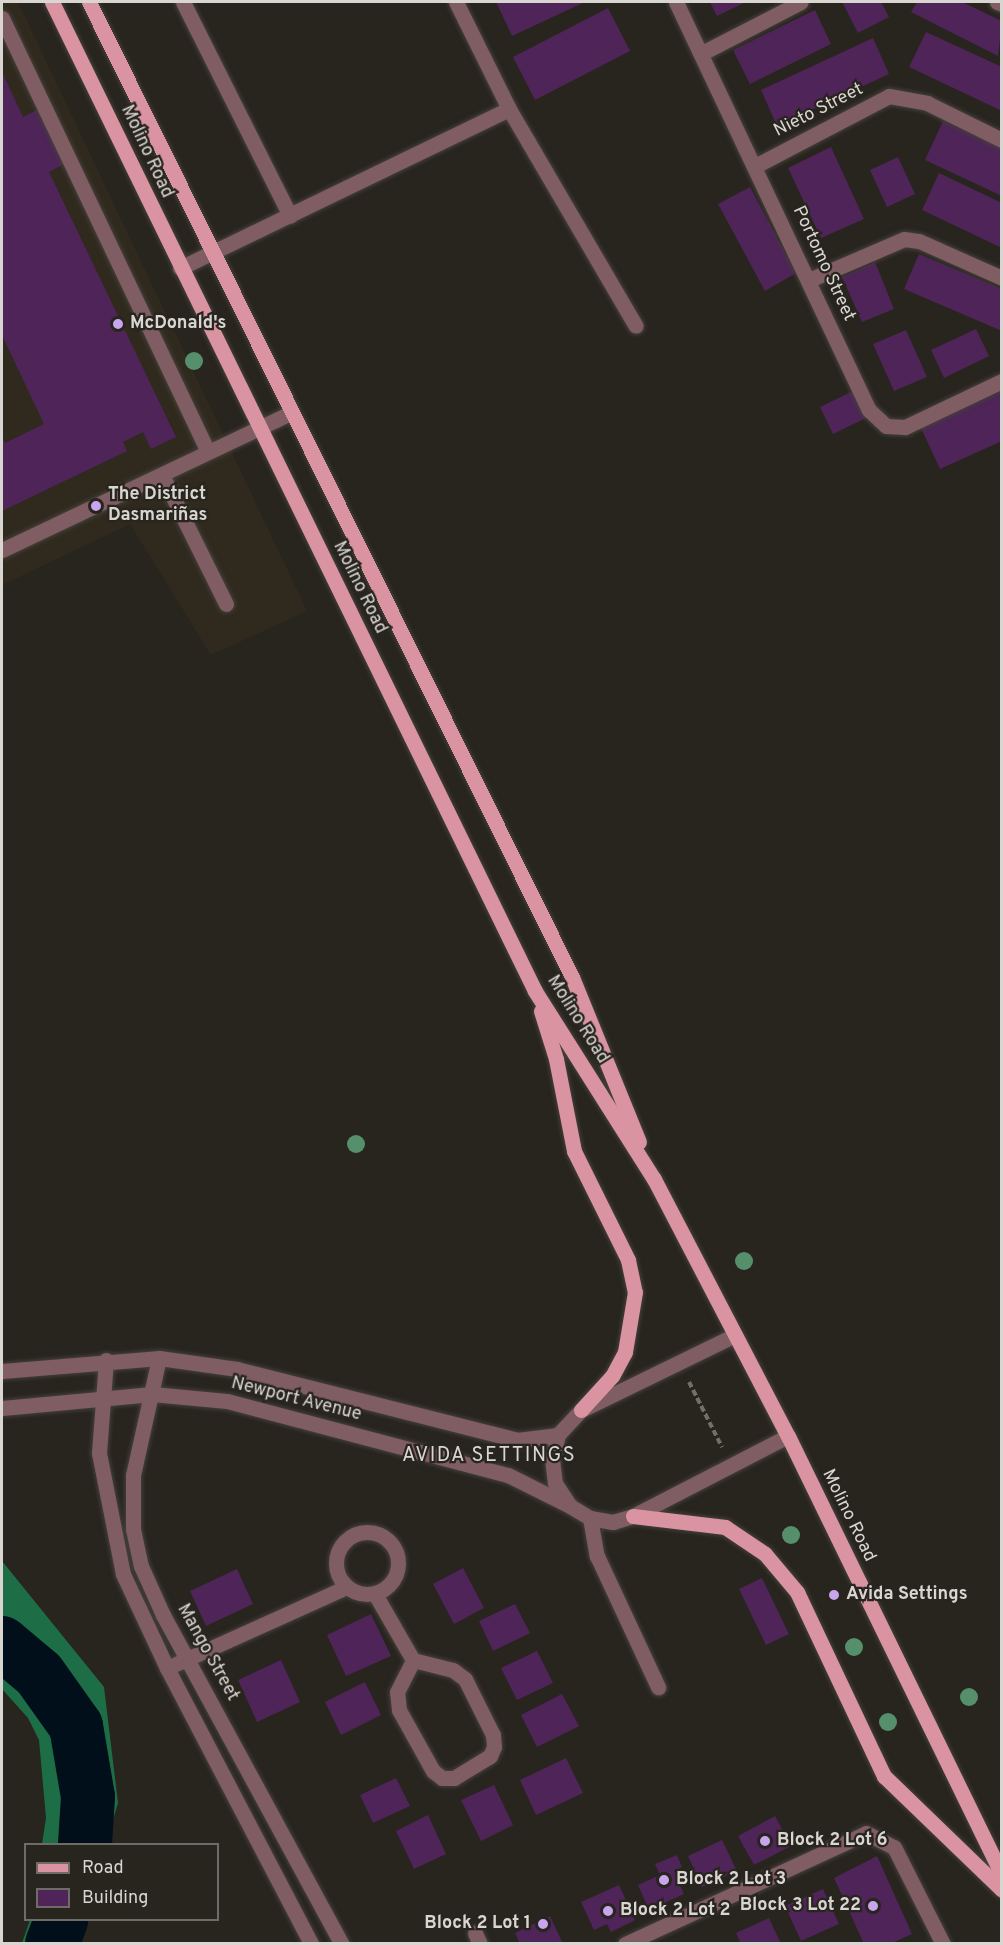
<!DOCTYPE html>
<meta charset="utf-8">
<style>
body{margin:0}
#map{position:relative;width:1003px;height:1945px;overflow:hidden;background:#28241e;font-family:Overpass,sans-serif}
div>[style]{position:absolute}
.built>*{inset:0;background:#302a1e}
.forest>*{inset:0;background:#1d6e47}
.river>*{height:54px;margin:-27px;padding:0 27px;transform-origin:27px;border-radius:27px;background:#000f1a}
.building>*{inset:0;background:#4f2459}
.path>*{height:4px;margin-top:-2px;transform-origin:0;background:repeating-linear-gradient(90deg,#726f69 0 6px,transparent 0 9px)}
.roads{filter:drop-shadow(0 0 2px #44403b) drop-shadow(0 0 2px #44403b)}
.minor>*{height:15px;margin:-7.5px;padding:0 7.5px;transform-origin:7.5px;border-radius:7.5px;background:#7f5d63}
.minor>.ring{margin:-7.5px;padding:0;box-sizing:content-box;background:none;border:15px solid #7f5d63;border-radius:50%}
.major>*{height:15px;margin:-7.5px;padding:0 7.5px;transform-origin:7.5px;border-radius:7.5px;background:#da94a1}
.trees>*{width:18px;height:18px;margin:-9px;border-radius:50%;background:#568f6c}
.dots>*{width:16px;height:16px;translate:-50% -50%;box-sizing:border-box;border:3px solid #28241e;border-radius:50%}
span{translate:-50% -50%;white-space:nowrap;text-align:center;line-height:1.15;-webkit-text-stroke:4.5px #28241e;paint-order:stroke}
.street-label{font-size:18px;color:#d9d6d2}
.poi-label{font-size:18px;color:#d9d6d2;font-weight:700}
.left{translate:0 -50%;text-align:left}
.right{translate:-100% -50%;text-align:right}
.neighbourhood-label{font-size:20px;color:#d9d6d2;letter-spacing:1.5px}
.frame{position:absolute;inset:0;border:3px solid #d9d6d2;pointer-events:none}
.legend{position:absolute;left:24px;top:1843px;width:195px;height:78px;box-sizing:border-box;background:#28241e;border:2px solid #6f6b66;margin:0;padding:8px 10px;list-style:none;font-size:18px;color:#d9d6d2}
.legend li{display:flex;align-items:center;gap:12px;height:30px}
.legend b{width:30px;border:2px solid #6f6b66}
</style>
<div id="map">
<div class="built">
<i style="clip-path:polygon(2px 2px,18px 2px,307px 611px,211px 655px,130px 524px,2px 585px)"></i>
</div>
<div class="forest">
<i style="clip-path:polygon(2px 1561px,104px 1687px,118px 1803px,106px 1844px,42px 1844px,46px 1818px,39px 1740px,28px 1718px,2px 1689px)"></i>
<i style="clip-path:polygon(30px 1920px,86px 1920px,74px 1943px,22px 1943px)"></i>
</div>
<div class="river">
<i style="left:2px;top:1643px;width:48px;rotate:40deg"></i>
<i style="left:39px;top:1674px;width:64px;rotate:54.6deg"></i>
<i style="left:76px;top:1726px;width:72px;rotate:80.4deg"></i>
<i style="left:88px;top:1797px;width:47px;rotate:93.7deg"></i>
<i style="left:52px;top:1944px;width:26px;rotate:-69deg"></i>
</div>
<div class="building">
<i style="clip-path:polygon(496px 2px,585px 2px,512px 36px)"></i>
<i style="clip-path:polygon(710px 2px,746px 2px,717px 16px)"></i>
<i style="clip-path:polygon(842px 2px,881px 2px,889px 17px,858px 33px)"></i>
<i style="clip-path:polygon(917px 2px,962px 2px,1002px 21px,998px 56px,911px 12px)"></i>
<i style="clip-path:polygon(608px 8px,630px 51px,535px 100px,513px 57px)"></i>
<i style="clip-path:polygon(815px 10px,831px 44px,750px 84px,733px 50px)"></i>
<i style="clip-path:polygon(926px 32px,1002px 67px,1002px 111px,909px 67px)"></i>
<i style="clip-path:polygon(873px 38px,889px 74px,777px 126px,761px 90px)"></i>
<i style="clip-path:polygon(2px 72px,23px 117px,37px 110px,64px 164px,49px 172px,176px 437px,151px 449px,143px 432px,123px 442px,127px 451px,2px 511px,2px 436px,5px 443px,44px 424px,2px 335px)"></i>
<i style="clip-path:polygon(943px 121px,1002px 148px,1002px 196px,925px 160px)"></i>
<i style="clip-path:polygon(831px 147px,864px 219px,821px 238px,788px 168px)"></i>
<i style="clip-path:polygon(898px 157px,915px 194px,887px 207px,870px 170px)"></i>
<i style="clip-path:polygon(939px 173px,1002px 203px,1002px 248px,922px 210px)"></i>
<i style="clip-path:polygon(750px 187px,796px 273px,765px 291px,718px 204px)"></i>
<i style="clip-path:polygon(919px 254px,1002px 289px,1002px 331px,904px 289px)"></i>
<i style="clip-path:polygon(875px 262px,894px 309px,862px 322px,842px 277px)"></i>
<i style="clip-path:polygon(976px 329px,989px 356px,944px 378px,931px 350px)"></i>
<i style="clip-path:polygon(906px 330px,927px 377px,894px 391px,873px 344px)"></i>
<i style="clip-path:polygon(857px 389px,870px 416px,833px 434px,820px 407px)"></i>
<i style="clip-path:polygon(1002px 391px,1002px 441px,940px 469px,921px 428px)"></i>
<i style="clip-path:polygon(463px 1568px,484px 1608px,454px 1624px,433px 1584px)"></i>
<i style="clip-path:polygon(237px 1569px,253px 1604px,206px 1626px,190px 1591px)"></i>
<i style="clip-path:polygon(762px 1578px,789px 1634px,766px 1645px,739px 1589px)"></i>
<i style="clip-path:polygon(515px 1604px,530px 1633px,493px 1651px,479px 1621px)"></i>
<i style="clip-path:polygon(371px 1614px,391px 1656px,346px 1676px,327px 1635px)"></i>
<i style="clip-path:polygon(537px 1651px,553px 1683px,517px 1700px,501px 1668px)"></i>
<i style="clip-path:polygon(281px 1660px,300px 1702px,257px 1722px,238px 1680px)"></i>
<i style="clip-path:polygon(365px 1682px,381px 1715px,341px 1735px,325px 1702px)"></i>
<i style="clip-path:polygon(562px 1694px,579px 1726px,537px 1747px,521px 1715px)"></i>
<i style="clip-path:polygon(566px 1758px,583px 1793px,536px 1815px,520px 1780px)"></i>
<i style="clip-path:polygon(396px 1778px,410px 1806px,373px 1823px,360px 1795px)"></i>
<i style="clip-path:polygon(494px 1785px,513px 1825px,481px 1841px,461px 1800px)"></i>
<i style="clip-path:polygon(428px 1815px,446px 1854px,414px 1869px,396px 1831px)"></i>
<i style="clip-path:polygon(775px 1816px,791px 1846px,754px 1865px,738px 1836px)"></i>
<i style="clip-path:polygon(722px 1840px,737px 1871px,702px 1887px,688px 1856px)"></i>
<i style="clip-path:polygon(677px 1855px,682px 1867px,674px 1871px,684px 1894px,649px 1910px,638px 1885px,660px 1875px,655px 1864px)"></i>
<i style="clip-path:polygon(877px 1856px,912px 1934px,890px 1944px,864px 1944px,834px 1878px)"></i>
<i style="clip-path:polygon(619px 1885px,635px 1920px,611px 1932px,607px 1924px,594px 1930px,581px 1902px)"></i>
<i style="clip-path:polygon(823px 1889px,839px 1924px,801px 1941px,785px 1906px)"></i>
<i style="clip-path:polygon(550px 1916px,563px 1944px,520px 1944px,515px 1933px)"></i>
<i style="clip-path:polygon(769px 1918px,781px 1944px,741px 1944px,736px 1933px)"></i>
</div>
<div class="path">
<i style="left:689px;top:1382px;width:73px;rotate:63.1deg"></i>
</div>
<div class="roads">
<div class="minor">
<i style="left:183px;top:2px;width:239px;rotate:63.4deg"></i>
<i style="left:456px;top:2px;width:119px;rotate:63.6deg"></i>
<i style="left:509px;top:109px;width:251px;rotate:59.7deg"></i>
<i style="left:676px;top:2px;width:451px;rotate:64.7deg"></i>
<i style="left:869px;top:410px;width:23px;rotate:43deg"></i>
<i style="left:886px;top:426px;width:19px;rotate:3deg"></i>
<i style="left:905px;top:427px;width:107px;rotate:-25.4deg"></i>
<i style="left:997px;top:2px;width:5px;rotate:22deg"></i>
<i style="left:2px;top:18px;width:480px;rotate:64.6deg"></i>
<i style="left:702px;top:53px;width:111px;rotate:-27.3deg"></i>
<i style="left:755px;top:166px;width:151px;rotate:-27.6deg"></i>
<i style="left:889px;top:96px;width:39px;rotate:10deg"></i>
<i style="left:927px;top:103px;width:84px;rotate:26.3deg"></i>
<i style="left:180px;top:268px;width:365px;rotate:-25.8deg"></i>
<i style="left:809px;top:280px;width:103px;rotate:-23.3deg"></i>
<i style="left:904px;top:239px;width:15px;rotate:8deg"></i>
<i style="left:919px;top:241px;width:91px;rotate:24deg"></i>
<i style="left:162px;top:475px;width:144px;rotate:63.6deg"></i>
<i style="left:2px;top:550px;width:320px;rotate:-25.4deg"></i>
<i style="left:735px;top:1335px;width:171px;rotate:154deg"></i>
<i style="left:581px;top:1410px;width:34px;rotate:133deg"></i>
<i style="left:558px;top:1435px;width:25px;rotate:104deg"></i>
<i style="left:552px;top:1459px;width:24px;rotate:83deg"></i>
<i style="left:555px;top:1483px;width:27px;rotate:57deg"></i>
<i style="left:570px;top:1506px;width:23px;rotate:31deg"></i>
<i style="left:590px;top:1518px;width:23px;rotate:10deg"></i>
<i style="left:613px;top:1522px;width:21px;rotate:-17deg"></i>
<i style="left:633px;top:1516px;width:174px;rotate:-27.3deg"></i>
<i style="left:159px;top:1358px;width:120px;rotate:102.5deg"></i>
<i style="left:133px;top:1475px;width:54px;rotate:90deg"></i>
<i style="left:133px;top:1529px;width:38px;rotate:78deg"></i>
<i style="left:141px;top:1566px;width:54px;rotate:65.8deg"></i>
<i style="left:163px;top:1615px;width:375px;rotate:61.5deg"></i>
<i style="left:106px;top:1360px;width:93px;rotate:94.3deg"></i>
<i style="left:99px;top:1453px;width:123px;rotate:78.8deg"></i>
<i style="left:123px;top:1574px;width:104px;rotate:64.9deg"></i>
<i style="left:167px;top:1668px;width:311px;rotate:62.4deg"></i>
<i style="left:2px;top:1371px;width:158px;rotate:-4.7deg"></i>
<i style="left:159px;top:1358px;width:79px;rotate:8deg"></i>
<i style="left:237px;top:1369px;width:289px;rotate:14.2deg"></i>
<i style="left:517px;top:1440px;width:41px;rotate:-7deg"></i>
<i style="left:2px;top:1408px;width:151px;rotate:-5.3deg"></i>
<i style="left:152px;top:1394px;width:75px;rotate:5.3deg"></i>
<i style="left:227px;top:1401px;width:291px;rotate:14.8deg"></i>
<i style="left:508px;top:1475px;width:69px;rotate:26.6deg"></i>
<i style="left:590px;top:1518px;width:39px;rotate:80deg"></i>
<i style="left:597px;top:1556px;width:145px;rotate:65deg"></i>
<i class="ring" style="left:336px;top:1532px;width:47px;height:47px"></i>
<i style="left:375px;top:1594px;width:76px;rotate:60.1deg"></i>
<i style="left:413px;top:1660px;width:41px;rotate:14deg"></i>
<i style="left:453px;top:1670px;width:15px;rotate:37deg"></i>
<i style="left:465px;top:1679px;width:63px;rotate:63.4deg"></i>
<i style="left:493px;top:1735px;width:12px;rotate:85deg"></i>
<i style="left:494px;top:1747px;width:10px;rotate:114deg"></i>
<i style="left:490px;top:1756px;width:42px;rotate:148.6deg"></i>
<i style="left:454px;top:1778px;width:12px;rotate:180deg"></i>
<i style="left:442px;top:1778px;width:11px;rotate:-142deg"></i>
<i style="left:433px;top:1771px;width:70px;rotate:-119.1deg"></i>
<i style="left:399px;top:1710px;width:18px;rotate:-96deg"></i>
<i style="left:397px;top:1692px;width:36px;rotate:-63deg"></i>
<i style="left:167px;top:1668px;width:196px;rotate:-24.3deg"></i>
<i style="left:475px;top:1933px;width:12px;rotate:66deg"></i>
<i style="left:625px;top:1944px;width:265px;rotate:-24.7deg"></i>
<i style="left:866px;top:1833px;width:31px;rotate:27deg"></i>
<i style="left:894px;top:1847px;width:109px;rotate:63.2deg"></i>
</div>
<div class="major">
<i style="left:52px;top:2px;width:1101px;rotate:63.97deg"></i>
<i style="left:535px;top:991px;width:222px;rotate:57.7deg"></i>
<i style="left:654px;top:1179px;width:290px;rotate:62.5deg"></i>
<i style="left:788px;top:1436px;width:487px;rotate:64deg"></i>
<i style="left:89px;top:2px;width:1088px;rotate:63.65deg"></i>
<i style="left:572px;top:977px;width:178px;rotate:67.9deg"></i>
<i style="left:541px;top:1011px;width:50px;rotate:72.6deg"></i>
<i style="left:556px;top:1059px;width:94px;rotate:78.9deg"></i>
<i style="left:574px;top:1151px;width:122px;rotate:63.6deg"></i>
<i style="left:628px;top:1260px;width:33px;rotate:78deg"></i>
<i style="left:635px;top:1292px;width:61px;rotate:99.5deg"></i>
<i style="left:625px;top:1352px;width:27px;rotate:118deg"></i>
<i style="left:612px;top:1376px;width:46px;rotate:132.4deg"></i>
<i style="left:633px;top:1516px;width:93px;rotate:6.8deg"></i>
<i style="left:725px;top:1527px;width:48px;rotate:34deg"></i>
<i style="left:765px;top:1554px;width:50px;rotate:49.9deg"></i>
<i style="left:797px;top:1592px;width:204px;rotate:64.7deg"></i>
<i style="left:884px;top:1776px;width:164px;rotate:44deg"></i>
</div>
</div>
<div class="trees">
<i style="left:194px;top:361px"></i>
<i style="left:356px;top:1144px"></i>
<i style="left:744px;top:1261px"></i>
<i style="left:791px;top:1535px"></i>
<i style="left:854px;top:1647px"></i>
<i style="left:969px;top:1697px"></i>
<i style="left:888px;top:1722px"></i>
</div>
<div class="dots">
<i style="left:118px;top:324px;background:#c9a5ee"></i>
<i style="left:96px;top:506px;background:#c9a5ee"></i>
<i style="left:834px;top:1595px;background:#c9a5ee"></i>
<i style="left:765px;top:1841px;background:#c9a5ee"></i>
<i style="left:664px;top:1880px;background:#c9a5ee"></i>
<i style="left:873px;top:1906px;background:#c9a5ee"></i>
<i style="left:608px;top:1911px;background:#c9a5ee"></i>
<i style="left:543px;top:1924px;background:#c9a5ee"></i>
</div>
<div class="street-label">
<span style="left:819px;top:111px;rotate:-27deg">Nieto Street</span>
<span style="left:146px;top:152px;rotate:65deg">Molino Road</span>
<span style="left:823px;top:264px;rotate:65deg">Portomo Street</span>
<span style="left:359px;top:588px;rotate:64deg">Molino Road</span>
<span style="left:577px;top:1020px;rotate:58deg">Molino Road</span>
<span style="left:296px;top:1400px;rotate:14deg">Newport Avenue</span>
<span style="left:848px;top:1516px;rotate:64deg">Molino Road</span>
<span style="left:207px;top:1653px;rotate:61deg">Mango Street</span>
</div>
<div class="poi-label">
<span class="left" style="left:130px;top:324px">McDonald's</span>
<span class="left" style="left:108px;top:506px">The District<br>Dasmariñas</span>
<span class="left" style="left:846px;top:1595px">Avida Settings</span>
<span class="left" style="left:777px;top:1841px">Block 2 Lot 6</span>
<span class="left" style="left:676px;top:1880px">Block 2 Lot 3</span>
<span class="right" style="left:861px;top:1906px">Block 3 Lot 22</span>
<span class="left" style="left:620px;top:1911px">Block 2 Lot 2</span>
<span class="right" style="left:531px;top:1924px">Block 2 Lot 1</span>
</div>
<div class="neighbourhood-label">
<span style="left:489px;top:1456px">AVIDA SETTINGS</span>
</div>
<div class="frame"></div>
<ul class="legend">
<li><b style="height:8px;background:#da94a1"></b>Road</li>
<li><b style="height:16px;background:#4f2459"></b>Building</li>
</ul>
</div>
